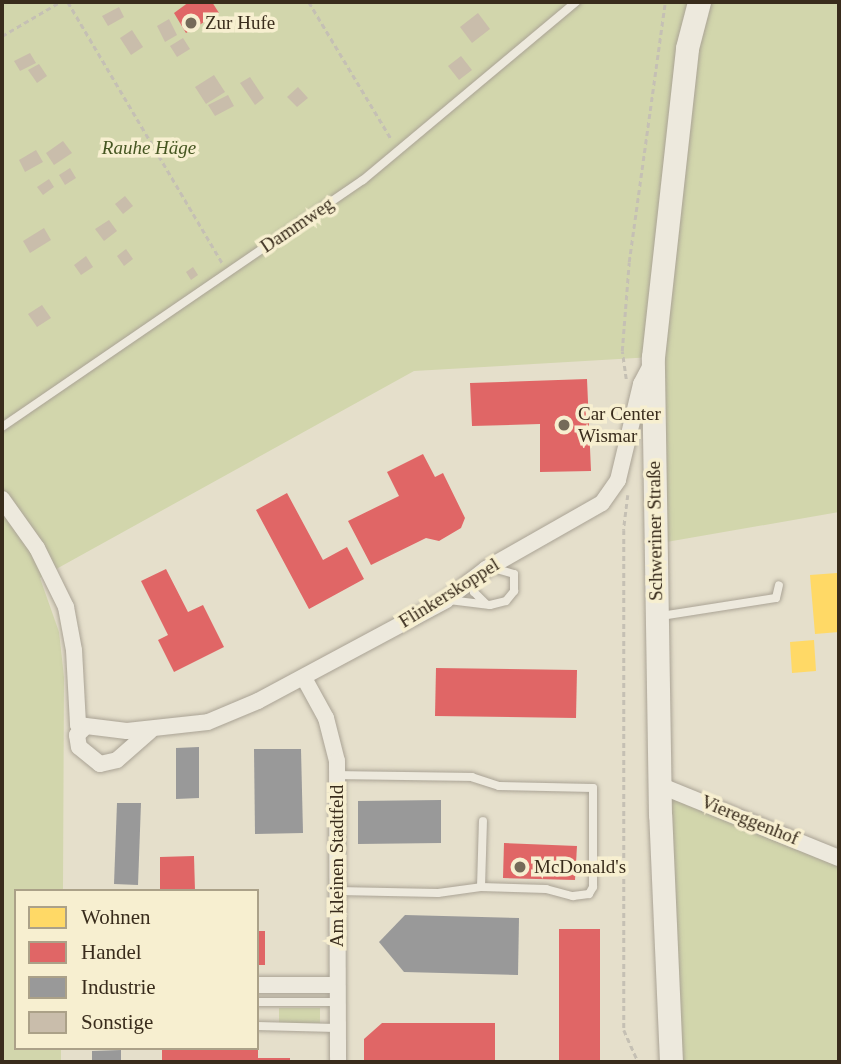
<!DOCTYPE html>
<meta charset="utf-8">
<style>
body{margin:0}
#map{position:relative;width:841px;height:1064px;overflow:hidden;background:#e5dfcb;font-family:Georgia,serif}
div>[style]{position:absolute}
.green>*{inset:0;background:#d2d6ac}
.homes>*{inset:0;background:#ffd966}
.shops>*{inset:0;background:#e06666}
.industry>*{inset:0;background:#999}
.building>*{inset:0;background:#c9bdab}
.path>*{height:2.5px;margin-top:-1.25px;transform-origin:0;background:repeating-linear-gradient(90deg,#c5c0b4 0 5px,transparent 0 8.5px)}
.roads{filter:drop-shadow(0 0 2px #aaa395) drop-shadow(0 0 2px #aaa395)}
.service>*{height:8px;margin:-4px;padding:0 4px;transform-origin:4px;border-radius:4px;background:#ede9dd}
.minor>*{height:16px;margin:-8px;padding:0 8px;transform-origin:8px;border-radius:8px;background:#ede9dd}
.secondary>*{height:23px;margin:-11.5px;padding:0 11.5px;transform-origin:11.5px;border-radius:11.5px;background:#ede9dd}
.dots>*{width:19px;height:19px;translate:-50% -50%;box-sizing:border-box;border:4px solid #f7efd0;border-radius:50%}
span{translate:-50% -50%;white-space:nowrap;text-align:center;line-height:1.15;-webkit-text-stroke:7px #f7efd0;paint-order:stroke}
.poi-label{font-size:19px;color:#392c1c}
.left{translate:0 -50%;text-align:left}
.park-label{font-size:19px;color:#455621;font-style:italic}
.street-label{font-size:19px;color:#392c1c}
.frame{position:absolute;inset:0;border:4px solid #392c1c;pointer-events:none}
.legend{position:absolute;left:14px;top:889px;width:245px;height:161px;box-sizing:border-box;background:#f7efd0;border:2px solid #aba188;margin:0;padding:9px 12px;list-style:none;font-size:21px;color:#392c1c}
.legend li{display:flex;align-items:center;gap:14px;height:35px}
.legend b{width:35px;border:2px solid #aba188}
</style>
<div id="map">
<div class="green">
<i style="clip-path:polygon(2px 2px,839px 2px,839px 512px,655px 544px,653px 357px,414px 371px,40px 578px,59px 632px,64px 677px,63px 891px,16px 891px,16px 1048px,61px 1048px,61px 1062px,2px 1062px)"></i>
<i style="clip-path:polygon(664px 788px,839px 858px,839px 1062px,669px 1062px)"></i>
<i style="clip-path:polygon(279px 1008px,320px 1008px,320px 1023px,279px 1023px)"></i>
</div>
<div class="homes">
<i style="clip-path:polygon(837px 573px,839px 632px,815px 634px,810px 575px)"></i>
<i style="clip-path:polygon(814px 640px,816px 671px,792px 673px,790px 642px)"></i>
</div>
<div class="shops">
<i style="clip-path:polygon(189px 2px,212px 2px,219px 13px,186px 33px,174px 13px)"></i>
<i style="clip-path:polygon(587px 379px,591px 471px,540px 472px,540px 424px,472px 426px,470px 383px)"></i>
<i style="clip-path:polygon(423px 454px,435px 477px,443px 473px,465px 518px,461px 528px,439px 541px,426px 538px,371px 565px,348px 521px,399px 496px,387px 472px)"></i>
<i style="clip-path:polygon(287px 493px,323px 560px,347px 547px,364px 579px,309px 609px,256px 510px)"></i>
<i style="clip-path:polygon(166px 569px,188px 612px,203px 605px,224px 647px,174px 672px,158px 640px,168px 635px,141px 581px)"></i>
<i style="clip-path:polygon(436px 668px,577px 670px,576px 718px,435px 716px)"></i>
<i style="clip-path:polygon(504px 843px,577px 846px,575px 880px,503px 878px)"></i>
<i style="clip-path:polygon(194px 856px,195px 891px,160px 891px,160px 857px)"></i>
<i style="clip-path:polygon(559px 929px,600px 929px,600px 1062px,559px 1062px)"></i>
<i style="clip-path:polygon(257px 931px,265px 931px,265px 965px,257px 965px)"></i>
<i style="clip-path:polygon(382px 1023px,495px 1023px,495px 1062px,364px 1062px,364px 1039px)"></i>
<i style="clip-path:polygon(162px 1048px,258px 1049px,258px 1058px,290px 1058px,290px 1062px,162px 1062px)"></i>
</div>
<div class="industry">
<i style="clip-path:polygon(199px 747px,199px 798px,176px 799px,176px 748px)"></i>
<i style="clip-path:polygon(254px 749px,301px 749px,303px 833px,255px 834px)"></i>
<i style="clip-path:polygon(441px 800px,441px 843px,358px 844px,358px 801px)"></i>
<i style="clip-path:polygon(117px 803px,141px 803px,138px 885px,114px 884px)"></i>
<i style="clip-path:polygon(405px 915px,519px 918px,518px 975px,404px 972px,379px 942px)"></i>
<i style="clip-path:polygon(121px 1050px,121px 1062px,92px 1062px,92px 1051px)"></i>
</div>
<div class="building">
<i style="clip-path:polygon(119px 7px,124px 17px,108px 26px,102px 16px)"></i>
<i style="clip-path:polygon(478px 13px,490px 29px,472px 43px,460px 27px)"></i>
<i style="clip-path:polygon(169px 19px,177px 35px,165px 42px,157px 26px)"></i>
<i style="clip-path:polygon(132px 30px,143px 47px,131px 55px,120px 38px)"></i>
<i style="clip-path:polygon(183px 38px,190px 49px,177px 57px,170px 46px)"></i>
<i style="clip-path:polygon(30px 53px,36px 63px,20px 71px,14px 61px)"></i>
<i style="clip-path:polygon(461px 56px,472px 70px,459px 80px,448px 66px)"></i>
<i style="clip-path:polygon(39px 64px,47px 76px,37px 83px,28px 70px)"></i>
<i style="clip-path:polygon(214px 75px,225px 92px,206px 104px,195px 87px)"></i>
<i style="clip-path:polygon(250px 77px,264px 98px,255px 105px,240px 83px)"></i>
<i style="clip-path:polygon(298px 87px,308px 98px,297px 107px,287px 97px)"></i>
<i style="clip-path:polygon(228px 95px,234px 106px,215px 116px,208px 105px)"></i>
<i style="clip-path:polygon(63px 141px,72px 153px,54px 165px,46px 153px)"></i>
<i style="clip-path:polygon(36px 150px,43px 162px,25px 172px,19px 160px)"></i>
<i style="clip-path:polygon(70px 168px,76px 178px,65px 185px,59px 175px)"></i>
<i style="clip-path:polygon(49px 179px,54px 187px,43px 195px,37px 187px)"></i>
<i style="clip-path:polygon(125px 196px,133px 206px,123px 214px,115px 204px)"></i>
<i style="clip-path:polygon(109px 220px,117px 231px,104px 241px,95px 229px)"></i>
<i style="clip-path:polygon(44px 228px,51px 240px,30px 253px,23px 241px)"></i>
<i style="clip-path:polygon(126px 249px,133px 259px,124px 266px,117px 256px)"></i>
<i style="clip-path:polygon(86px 256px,93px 267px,81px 275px,74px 265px)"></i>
<i style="clip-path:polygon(193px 267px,198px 275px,191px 280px,186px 272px)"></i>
<i style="clip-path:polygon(42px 305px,51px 318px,37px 327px,28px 314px)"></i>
</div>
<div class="path">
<i style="left:68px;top:2px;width:304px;rotate:59.4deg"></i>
<i style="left:309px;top:2px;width:161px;rotate:59deg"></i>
<i style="left:2px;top:36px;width:67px;rotate:-30.4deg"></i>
<i style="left:626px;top:379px;width:28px;rotate:-98deg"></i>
<i style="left:622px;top:351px;width:89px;rotate:-85.5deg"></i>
<i style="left:629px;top:262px;width:262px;rotate:-82.1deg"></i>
<i style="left:628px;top:495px;width:35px;rotate:97deg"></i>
<i style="left:624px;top:530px;width:500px;rotate:90deg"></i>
<i style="left:624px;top:1030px;width:35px;rotate:66deg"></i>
</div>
<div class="roads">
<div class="service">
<i style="left:2px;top:427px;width:437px;rotate:-34.4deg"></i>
<i style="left:363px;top:180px;width:278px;rotate:-39.9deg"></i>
<i style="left:474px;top:580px;width:12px;rotate:90deg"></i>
<i style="left:474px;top:592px;width:16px;rotate:45deg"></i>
<i style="left:449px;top:600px;width:41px;rotate:7deg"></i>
<i style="left:490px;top:605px;width:16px;rotate:-14deg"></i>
<i style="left:506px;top:601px;width:13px;rotate:-51deg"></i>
<i style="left:514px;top:591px;width:17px;rotate:-90deg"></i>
<i style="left:514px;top:574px;width:22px;rotate:-164deg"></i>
<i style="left:661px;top:616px;width:116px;rotate:-8.9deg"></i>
<i style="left:776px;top:598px;width:13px;rotate:-77deg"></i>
<i style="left:481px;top:887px;width:66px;rotate:-88.3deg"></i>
<i style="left:337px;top:891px;width:101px;rotate:1.1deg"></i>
<i style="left:438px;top:893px;width:43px;rotate:-7.9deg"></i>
<i style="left:481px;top:887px;width:65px;rotate:1.8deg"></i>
<i style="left:546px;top:889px;width:28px;rotate:15deg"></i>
<i style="left:573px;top:896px;width:16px;rotate:-7deg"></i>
<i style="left:589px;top:894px;width:8px;rotate:-60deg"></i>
<i style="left:593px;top:887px;width:99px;rotate:-90deg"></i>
<i style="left:593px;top:788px;width:94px;rotate:-178.8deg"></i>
<i style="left:499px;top:786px;width:28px;rotate:-162deg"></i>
<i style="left:472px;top:777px;width:135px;rotate:-179.2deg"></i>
<i style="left:257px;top:1002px;width:79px"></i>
<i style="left:257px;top:1026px;width:79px;rotate:1.5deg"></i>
</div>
<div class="minor">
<i style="left:2px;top:499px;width:60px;rotate:54.5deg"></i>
<i style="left:37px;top:548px;width:66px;rotate:63.8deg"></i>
<i style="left:66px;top:607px;width:44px;rotate:79.5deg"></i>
<i style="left:74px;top:650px;width:75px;rotate:86.9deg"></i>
<i style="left:78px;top:725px;width:49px;rotate:7deg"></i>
<i style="left:127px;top:731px;width:81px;rotate:-6.3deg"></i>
<i style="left:208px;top:722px;width:54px;rotate:-22.8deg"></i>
<i style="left:258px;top:701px;width:213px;rotate:-28.2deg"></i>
<i style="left:446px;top:600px;width:51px;rotate:-37.8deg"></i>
<i style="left:486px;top:569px;width:133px;rotate:-29.6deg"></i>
<i style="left:602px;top:503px;width:28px;rotate:-55deg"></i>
<i style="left:618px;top:480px;width:99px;rotate:-76.5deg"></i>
<i style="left:641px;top:384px;width:24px;rotate:-62deg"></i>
<i style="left:304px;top:678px;width:46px;rotate:61.2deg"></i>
<i style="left:326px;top:718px;width:44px;rotate:75.7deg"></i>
<i style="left:337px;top:761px;width:301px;rotate:89.8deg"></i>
<i style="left:84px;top:728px;width:10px;rotate:135deg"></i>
<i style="left:77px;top:735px;width:12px;rotate:81deg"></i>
<i style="left:79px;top:747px;width:27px;rotate:39deg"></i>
<i style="left:100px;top:764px;width:17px;rotate:-13deg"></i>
<i style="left:117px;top:760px;width:44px;rotate:-41.3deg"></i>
<i style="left:659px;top:785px;width:194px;rotate:22.1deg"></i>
<i style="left:257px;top:985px;width:79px"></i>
</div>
<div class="secondary">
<i style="left:671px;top:1062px;width:247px;rotate:-92.5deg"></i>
<i style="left:660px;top:815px;width:458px;rotate:-90.9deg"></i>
<i style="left:653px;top:357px;width:311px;rotate:-83.7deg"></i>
<i style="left:687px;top:48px;width:48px;rotate:-75.4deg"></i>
</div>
</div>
<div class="dots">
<i style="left:191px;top:23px;background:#756b59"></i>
<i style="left:564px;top:425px;background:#756b59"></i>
<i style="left:520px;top:867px;background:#756b59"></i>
</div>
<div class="poi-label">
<span class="left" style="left:205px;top:23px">Zur Hufe</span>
<span class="left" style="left:578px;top:425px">Car Center<br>Wismar</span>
<span class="left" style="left:534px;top:867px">McDonald's</span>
</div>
<div class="park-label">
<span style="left:149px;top:148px">Rauhe Häge</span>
</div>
<div class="street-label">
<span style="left:297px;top:225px;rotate:-34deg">Dammweg</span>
<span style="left:655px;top:531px;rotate:-91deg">Schweriner Straße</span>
<span style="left:449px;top:593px;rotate:-32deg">Flinkerskoppel</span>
<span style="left:750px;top:820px;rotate:22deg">Viereggenhof</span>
<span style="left:337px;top:866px;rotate:-90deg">Am kleinen Stadtfeld</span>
</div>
<div class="frame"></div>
<ul class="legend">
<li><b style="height:19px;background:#ffd966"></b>Wohnen</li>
<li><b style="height:19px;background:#e06666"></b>Handel</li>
<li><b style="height:19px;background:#999"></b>Industrie</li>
<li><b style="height:19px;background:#c9bdab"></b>Sonstige</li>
</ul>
</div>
